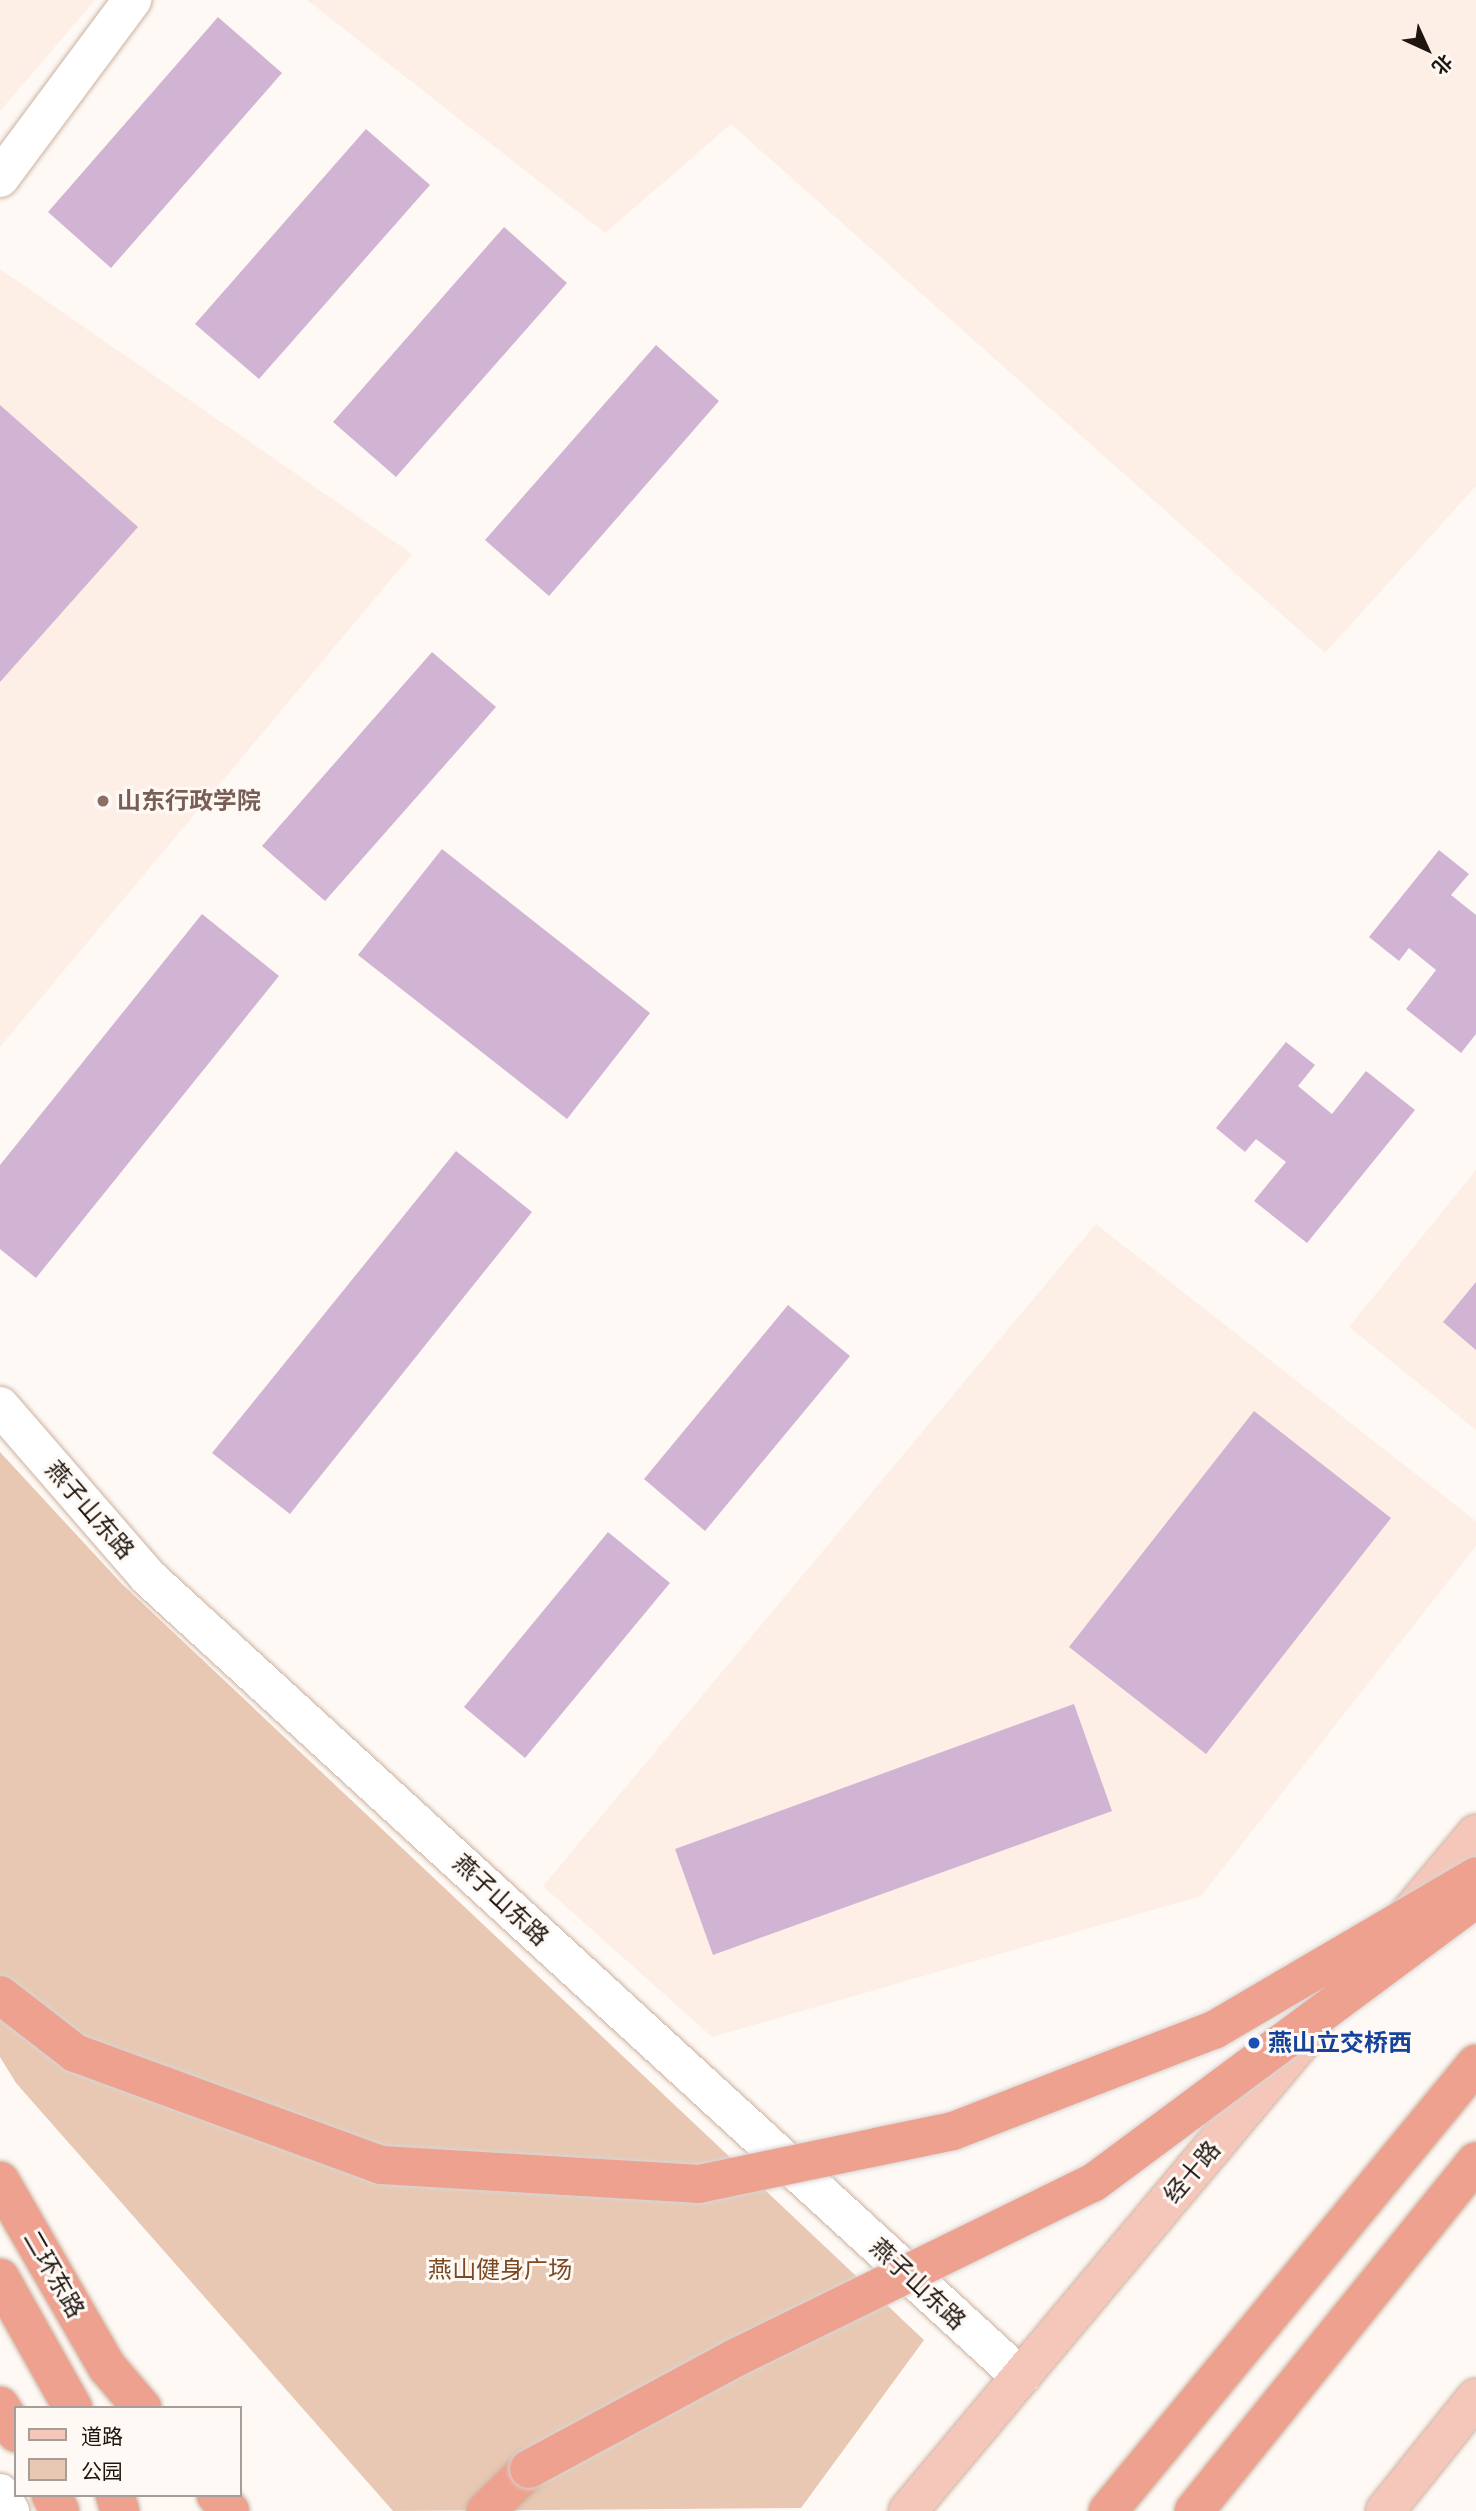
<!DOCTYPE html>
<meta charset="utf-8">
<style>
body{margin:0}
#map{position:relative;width:1476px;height:2511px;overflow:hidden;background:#fef9f5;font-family:Helvetica,"Noto Sans SC",sans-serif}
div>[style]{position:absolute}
.built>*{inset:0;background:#fdefe6}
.green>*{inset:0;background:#e8c8b2}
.building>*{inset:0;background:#d1b4d4}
.roads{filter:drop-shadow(0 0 2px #ccb19f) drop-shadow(0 0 2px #ccb19f)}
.minor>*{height:38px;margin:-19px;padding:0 19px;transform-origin:19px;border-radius:19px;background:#fff}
.major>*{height:38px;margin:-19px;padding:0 19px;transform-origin:19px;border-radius:19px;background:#f5c7bb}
.highway>*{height:38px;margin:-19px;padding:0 19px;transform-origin:19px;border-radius:19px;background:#eea18e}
.bridges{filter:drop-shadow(0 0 2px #d7d5d4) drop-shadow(0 0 2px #d7d5d4)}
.highway-bridge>*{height:38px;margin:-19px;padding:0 19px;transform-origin:19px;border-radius:19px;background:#eea18e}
.dots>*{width:19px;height:19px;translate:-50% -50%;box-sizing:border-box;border:4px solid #fef9f5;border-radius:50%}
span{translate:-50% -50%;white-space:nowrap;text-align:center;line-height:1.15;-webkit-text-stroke:6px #fef9f5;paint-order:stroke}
.education-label{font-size:24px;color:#785e54;font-weight:700}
.left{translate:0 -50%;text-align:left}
.street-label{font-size:24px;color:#201610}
.transit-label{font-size:24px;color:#164399;font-weight:700}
.park-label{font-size:24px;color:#7b4a24}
.legend{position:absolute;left:14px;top:2406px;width:228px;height:91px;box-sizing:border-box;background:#fef9f5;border:2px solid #a59e99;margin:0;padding:9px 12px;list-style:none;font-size:21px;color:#201610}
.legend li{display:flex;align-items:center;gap:14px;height:35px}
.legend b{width:35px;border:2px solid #a59e99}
.north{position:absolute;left:1392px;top:14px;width:70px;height:70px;-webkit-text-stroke:5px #fef9f5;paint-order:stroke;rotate:135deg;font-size:19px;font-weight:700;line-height:28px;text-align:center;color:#201610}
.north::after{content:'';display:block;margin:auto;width:24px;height:32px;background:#201610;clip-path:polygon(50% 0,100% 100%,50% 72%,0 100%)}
</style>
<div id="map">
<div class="built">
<i style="clip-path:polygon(0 0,95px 0,0 111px)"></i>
<i style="clip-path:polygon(307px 0,1476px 0,1476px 486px,1325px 653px,731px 124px,605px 233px)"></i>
<i style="clip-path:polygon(0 269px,412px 554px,0 1047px)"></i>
<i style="clip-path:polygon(1476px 1170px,1476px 1430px,1349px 1327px)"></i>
<i style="clip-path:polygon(1096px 1224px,1476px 1521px,1476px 1546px,1201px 1896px,712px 2037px,543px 1886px)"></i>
</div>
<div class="green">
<i style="clip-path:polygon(0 1452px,122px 1584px,924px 2340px,801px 2508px,393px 2511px,16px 2083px,0 2057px)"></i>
</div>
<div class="building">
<i style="clip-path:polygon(218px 17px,282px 73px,111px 268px,48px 212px)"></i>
<i style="clip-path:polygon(366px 129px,430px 185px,259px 379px,195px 324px)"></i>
<i style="clip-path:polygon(504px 227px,567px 283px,396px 477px,333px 422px)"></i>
<i style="clip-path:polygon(656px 345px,719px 401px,549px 596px,485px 540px)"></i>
<i style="clip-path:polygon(0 405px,138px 527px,0 682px)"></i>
<i style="clip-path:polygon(432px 652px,496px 707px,325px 901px,262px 846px)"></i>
<i style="clip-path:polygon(442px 849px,650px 1013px,567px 1119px,358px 955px)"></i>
<i style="clip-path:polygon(1439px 850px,1469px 874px,1451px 895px,1476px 915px,1476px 1034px,1461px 1053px,1406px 1009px,1436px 970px,1409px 948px,1399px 961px,1369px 937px)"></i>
<i style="clip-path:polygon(202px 914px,279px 976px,36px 1278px,0 1249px,0 1165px)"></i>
<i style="clip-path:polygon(1286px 1042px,1315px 1065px,1298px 1086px,1332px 1114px,1366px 1071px,1415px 1110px,1307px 1243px,1254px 1201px,1286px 1162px,1256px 1139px,1245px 1152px,1216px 1128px)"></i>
<i style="clip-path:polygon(456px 1151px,532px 1212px,290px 1514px,212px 1453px)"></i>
<i style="clip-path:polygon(1476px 1282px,1476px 1350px,1443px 1322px)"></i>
<i style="clip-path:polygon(788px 1305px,850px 1356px,705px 1531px,644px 1479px)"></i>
<i style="clip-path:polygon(1254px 1411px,1391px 1518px,1206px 1754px,1069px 1647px)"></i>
<i style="clip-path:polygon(608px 1532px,670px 1583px,525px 1758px,464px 1707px)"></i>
<i style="clip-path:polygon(1074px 1704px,1112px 1811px,713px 1955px,675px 1849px)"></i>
</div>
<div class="roads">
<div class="minor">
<i style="left:0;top:178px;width:222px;rotate:-53.4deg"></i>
<i style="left:0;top:1406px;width:226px;rotate:49.1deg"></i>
<i style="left:148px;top:1577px;width:1184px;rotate:42.5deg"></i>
<i style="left:0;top:2493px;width:21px;rotate:61deg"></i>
</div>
<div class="major">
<i style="left:1410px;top:1913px;width:103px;rotate:-50.1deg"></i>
<i style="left:908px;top:2511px;width:626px;rotate:-50.05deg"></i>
<i style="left:1385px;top:2511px;width:145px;rotate:-51.2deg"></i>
</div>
<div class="highway">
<i style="left:0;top:2181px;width:215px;rotate:60.1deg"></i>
<i style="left:107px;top:2367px;width:54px;rotate:49.5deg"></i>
<i style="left:0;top:2278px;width:149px;rotate:60.7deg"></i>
<i style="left:0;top:2406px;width:31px;rotate:59deg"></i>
<i style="left:51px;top:2495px;width:18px;rotate:61deg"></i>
<i style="left:115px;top:2495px;width:17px;rotate:73deg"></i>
<i style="left:216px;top:2495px;width:21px;rotate:49deg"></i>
<i style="left:486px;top:2511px;width:60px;rotate:-44.3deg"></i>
<i style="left:1108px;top:2511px;width:579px;rotate:-50.54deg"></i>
<i style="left:1194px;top:2511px;width:449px;rotate:-51.1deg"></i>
</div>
</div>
<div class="bridges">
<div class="highway-bridge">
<i style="left:0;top:1995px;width:95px;rotate:37.7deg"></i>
<i style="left:75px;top:2053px;width:326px;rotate:20.1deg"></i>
<i style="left:381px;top:2165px;width:319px;rotate:3.4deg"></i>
<i style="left:699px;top:2184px;width:259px;rotate:-11.8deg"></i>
<i style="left:953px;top:2131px;width:280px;rotate:-21.2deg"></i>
<i style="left:1214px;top:2030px;width:304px;rotate:-30.4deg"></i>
<i style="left:529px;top:2469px;width:234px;rotate:-28.3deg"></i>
<i style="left:735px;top:2358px;width:398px;rotate:-26.1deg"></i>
<i style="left:1093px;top:2183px;width:465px;rotate:-36.6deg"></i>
</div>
</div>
<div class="dots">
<i style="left:103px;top:801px;background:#8d6e63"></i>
<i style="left:1254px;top:2043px;background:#1a4fb4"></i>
</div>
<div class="education-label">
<span class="left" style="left:117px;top:801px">山东行政学院</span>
</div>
<div class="street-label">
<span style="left:90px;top:1510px;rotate:49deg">燕子山东路</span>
<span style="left:501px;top:1900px;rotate:43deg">燕子山东路</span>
<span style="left:1192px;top:2172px;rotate:-50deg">经十路</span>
<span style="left:54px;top:2274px;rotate:60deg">二环东路</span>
<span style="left:918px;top:2284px;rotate:43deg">燕子山东路</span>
</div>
<div class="transit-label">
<span class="left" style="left:1268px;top:2043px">燕山立交桥西</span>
</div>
<div class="park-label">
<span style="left:500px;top:2270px">燕山健身广场</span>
</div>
<ul class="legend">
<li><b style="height:9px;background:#f5c7bb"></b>道路</li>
<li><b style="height:19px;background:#e8c8b2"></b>公园</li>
</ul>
<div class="north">北</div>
</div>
